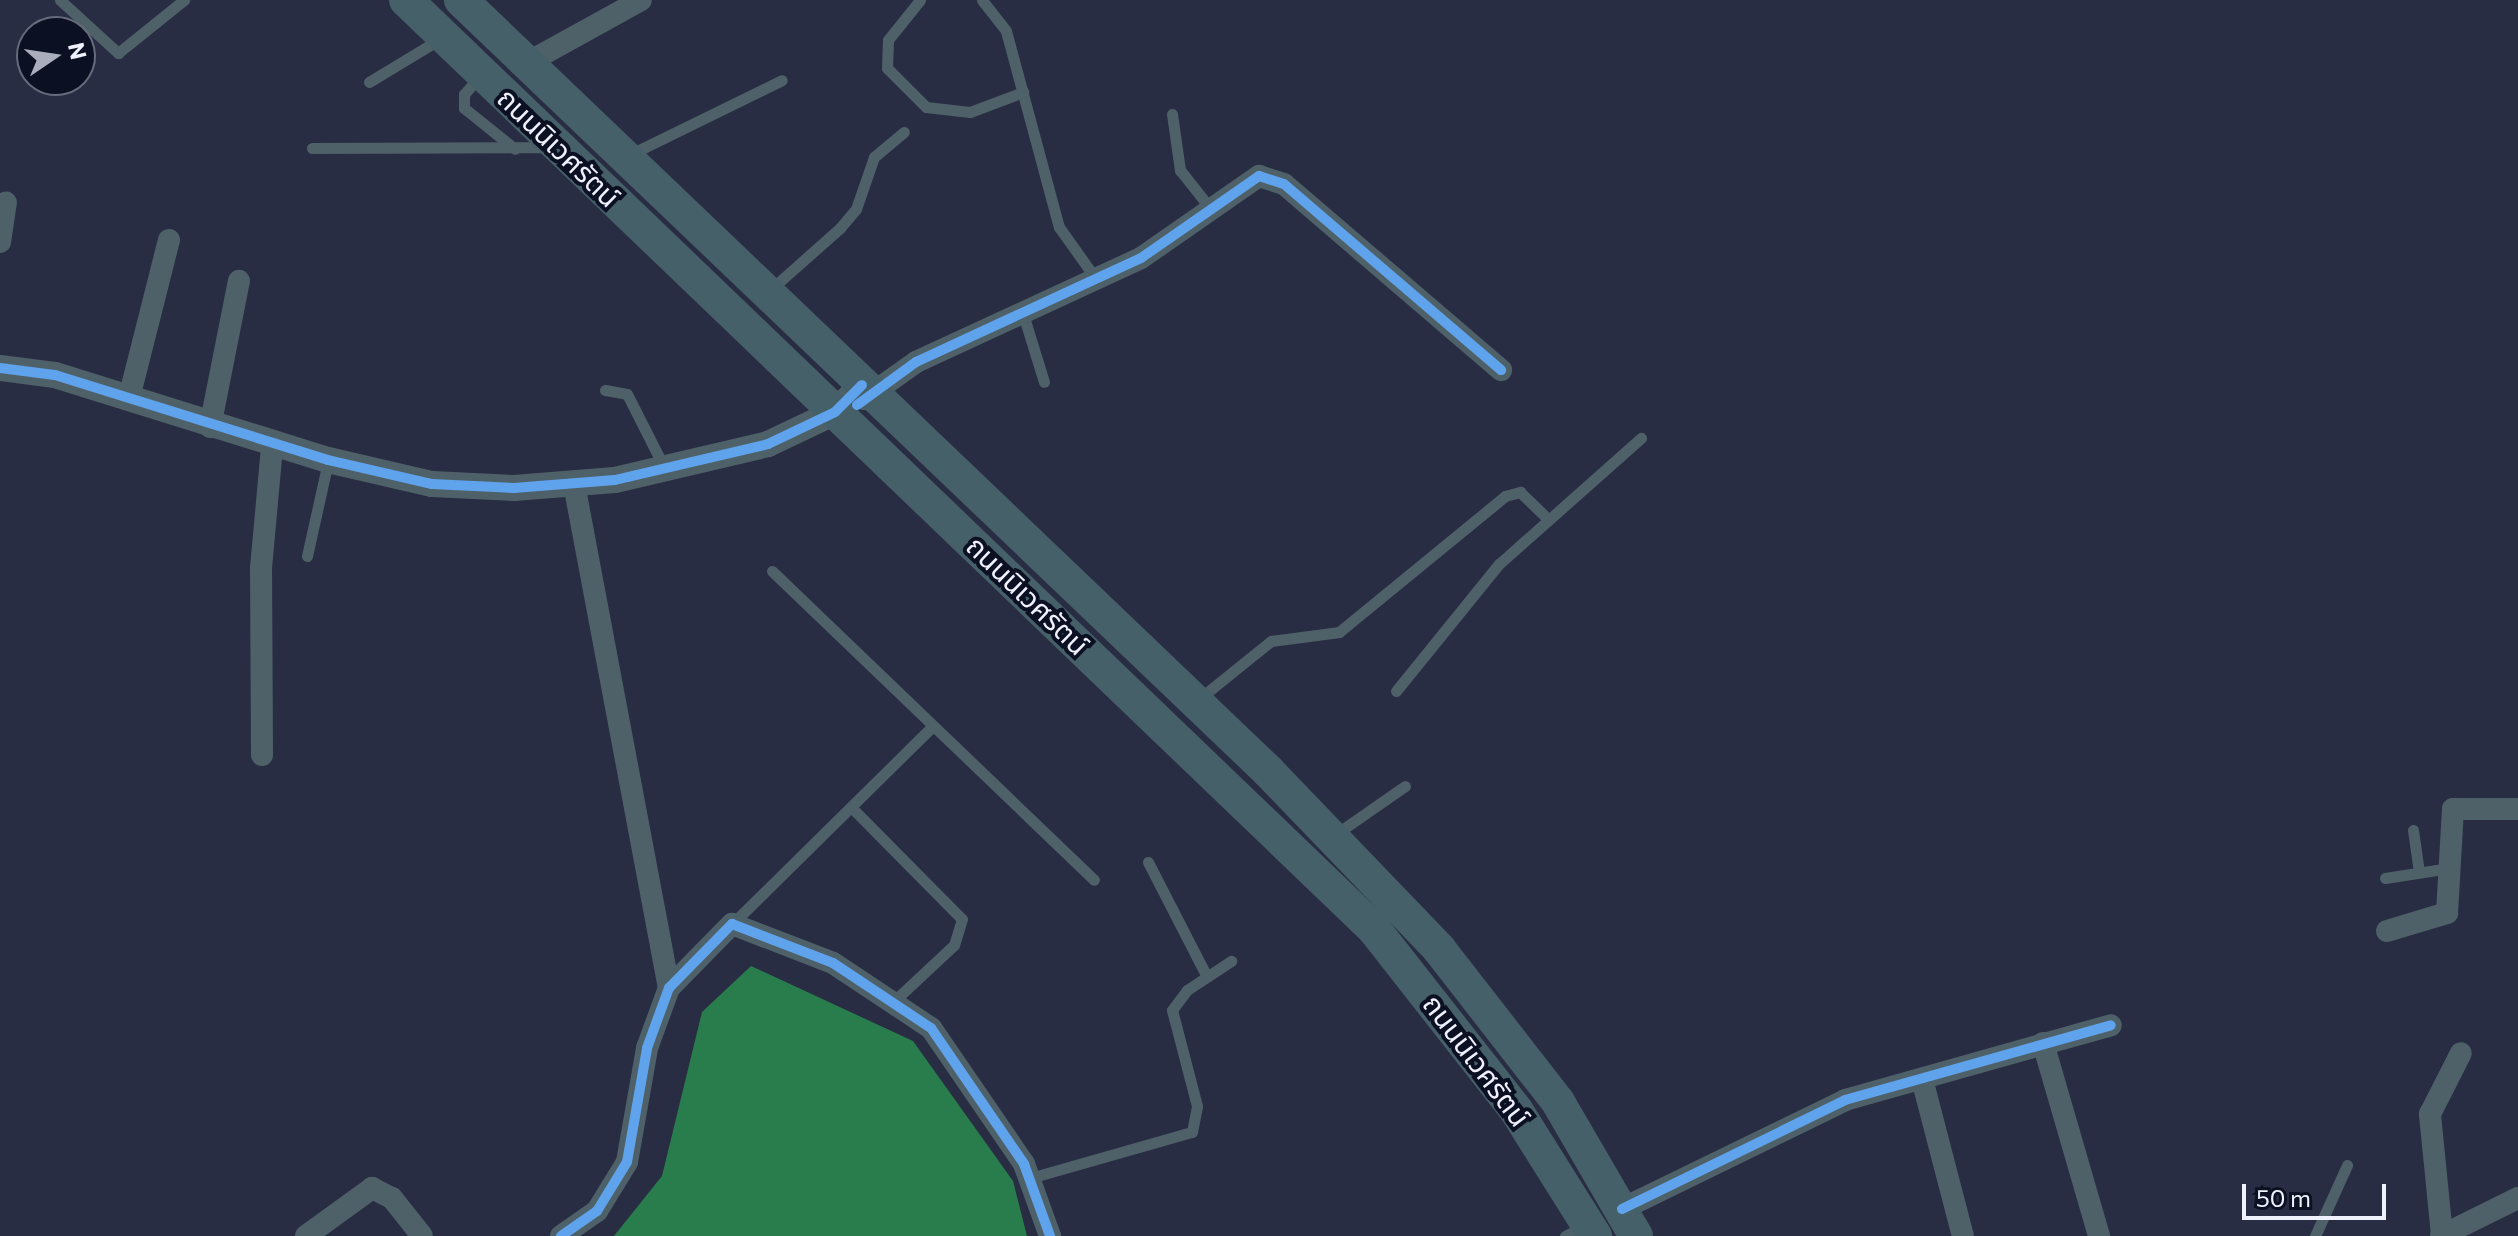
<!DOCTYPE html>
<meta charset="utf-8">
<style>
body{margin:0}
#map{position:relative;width:2518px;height:1236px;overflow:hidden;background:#292d44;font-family:Commissioner,"Noto Sans Thai",sans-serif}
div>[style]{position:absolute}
.water>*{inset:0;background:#297d4c}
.service>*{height:11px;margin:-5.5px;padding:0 5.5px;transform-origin:5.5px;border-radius:5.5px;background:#4f6168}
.minor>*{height:22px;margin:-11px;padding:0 11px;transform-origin:11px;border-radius:11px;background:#4f6168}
.tertiary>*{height:26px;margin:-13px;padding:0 13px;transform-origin:13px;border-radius:13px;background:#4f6168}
.primary>*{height:34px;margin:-17px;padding:0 17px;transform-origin:17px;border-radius:17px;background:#466069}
.cycleway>*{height:10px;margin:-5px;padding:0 5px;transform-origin:5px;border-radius:5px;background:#60a3ed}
span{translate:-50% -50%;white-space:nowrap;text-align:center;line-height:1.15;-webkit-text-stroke:8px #0c1023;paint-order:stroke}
.street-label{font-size:28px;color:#eff2fd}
.north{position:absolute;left:16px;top:16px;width:80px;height:80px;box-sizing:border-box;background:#0c1023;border:2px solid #676a7a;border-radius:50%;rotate:77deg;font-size:22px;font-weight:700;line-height:32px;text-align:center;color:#eff2fd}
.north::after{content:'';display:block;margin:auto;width:28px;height:36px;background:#aaadbc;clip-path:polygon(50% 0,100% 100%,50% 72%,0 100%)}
.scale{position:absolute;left:2242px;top:1184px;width:144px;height:36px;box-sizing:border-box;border:4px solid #eff2fd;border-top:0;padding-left:10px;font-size:24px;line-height:28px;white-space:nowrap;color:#eff2fd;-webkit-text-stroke:6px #0c1023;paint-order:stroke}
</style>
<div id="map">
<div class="water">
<i style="clip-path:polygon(751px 966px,913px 1041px,1013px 1181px,1027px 1236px,614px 1236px,662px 1176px,702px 1012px)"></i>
</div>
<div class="service">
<i style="left:60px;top:0;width:79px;rotate:42.4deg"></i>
<i style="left:118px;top:53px;width:85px;rotate:-38.8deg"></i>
<i style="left:920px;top:0;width:51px;rotate:128.7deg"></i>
<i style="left:888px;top:40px;width:28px;rotate:92deg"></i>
<i style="left:887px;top:68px;width:55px;rotate:45deg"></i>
<i style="left:926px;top:107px;width:44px;rotate:6.5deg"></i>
<i style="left:970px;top:112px;width:57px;rotate:-20.7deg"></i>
<i style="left:982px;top:0;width:39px;rotate:52deg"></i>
<i style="left:1006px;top:31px;width:203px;rotate:74.9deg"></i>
<i style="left:1059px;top:227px;width:64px;rotate:54.6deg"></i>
<i style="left:479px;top:77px;width:23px;rotate:131deg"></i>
<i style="left:464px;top:94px;width:14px;rotate:90deg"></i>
<i style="left:464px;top:108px;width:65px;rotate:38.8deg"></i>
<i style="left:369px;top:82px;width:83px;rotate:-31.2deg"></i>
<i style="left:1172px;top:114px;width:57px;rotate:81.9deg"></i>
<i style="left:1180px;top:170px;width:48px;rotate:51.7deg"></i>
<i style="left:312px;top:148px;width:239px;rotate:-0.2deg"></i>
<i style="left:629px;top:155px;width:170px;rotate:-26.1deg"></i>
<i style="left:770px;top:290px;width:94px;rotate:-41.5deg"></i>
<i style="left:840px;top:228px;width:25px;rotate:-50deg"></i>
<i style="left:856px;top:209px;width:55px;rotate:-70.9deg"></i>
<i style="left:874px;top:157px;width:39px;rotate:-40deg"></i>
<i style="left:1023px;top:314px;width:71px;rotate:72.8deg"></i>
<i style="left:605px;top:390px;width:22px;rotate:10deg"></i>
<i style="left:627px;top:394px;width:84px;rotate:63.1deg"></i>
<i style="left:307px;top:556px;width:97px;rotate:-77.5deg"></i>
<i style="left:772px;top:571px;width:446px;rotate:43.8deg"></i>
<i style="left:1396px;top:691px;width:164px;rotate:-51deg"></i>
<i style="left:1499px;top:564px;width:190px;rotate:-41.6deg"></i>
<i style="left:1199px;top:699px;width:92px;rotate:-38.9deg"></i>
<i style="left:1271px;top:641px;width:69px;rotate:-7.5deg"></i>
<i style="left:1339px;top:632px;width:215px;rotate:-39.3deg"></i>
<i style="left:1505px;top:496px;width:16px;rotate:-15deg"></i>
<i style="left:1520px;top:492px;width:37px;rotate:44deg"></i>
<i style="left:852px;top:808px;width:156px;rotate:45.3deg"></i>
<i style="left:962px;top:919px;width:27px;rotate:107deg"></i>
<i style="left:954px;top:945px;width:82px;rotate:137deg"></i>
<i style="left:2413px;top:830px;width:42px;rotate:81.9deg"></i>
<i style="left:1336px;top:834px;width:84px;rotate:-34.8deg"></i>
<i style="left:1148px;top:862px;width:127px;rotate:62.8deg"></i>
<i style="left:2385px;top:878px;width:65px;rotate:-8.9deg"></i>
<i style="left:732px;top:924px;width:282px;rotate:-44.6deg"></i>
<i style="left:1030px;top:1178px;width:168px;rotate:-15.9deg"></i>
<i style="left:1192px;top:1132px;width:26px;rotate:-79deg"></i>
<i style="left:1197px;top:1106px;width:99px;rotate:-104.6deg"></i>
<i style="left:1172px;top:1010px;width:25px;rotate:-53deg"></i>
<i style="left:1187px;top:990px;width:53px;rotate:-33.4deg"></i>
<i style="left:1565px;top:1236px;width:21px;rotate:-28deg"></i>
<i style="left:2315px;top:1236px;width:78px;rotate:-65.7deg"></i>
</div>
<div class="minor">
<i style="left:527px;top:63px;width:130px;rotate:-28.9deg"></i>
<i style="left:0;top:242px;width:40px;rotate:-81.5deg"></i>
<i style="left:129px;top:398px;width:163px;rotate:-75.8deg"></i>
<i style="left:864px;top:399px;width:64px;rotate:-35.4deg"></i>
<i style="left:916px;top:362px;width:248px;rotate:-24.8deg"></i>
<i style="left:1141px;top:258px;width:144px;rotate:-34.8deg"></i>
<i style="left:1259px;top:176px;width:26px;rotate:18deg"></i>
<i style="left:1284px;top:184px;width:286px;rotate:40.6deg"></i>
<i style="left:210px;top:427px;width:149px;rotate:-78.8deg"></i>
<i style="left:574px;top:484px;width:513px;rotate:79.33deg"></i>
<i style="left:262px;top:755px;width:187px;rotate:-90.3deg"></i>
<i style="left:261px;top:568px;width:121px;rotate:-84.8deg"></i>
<i style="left:2387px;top:931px;width:63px;rotate:-16.7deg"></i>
<i style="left:2447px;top:913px;width:104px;rotate:-86.7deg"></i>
<i style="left:2453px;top:809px;width:65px"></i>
<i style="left:2043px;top:1043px;width:201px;rotate:73.8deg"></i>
<i style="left:1922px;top:1079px;width:162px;rotate:75.4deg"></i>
<i style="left:1622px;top:1209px;width:248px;rotate:-26deg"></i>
<i style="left:1845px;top:1100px;width:276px;rotate:-15.7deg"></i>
<i style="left:2442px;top:1235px;width:122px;rotate:-95.7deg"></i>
<i style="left:2430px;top:1114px;width:68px;rotate:-63.1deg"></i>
<i style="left:306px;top:1236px;width:82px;rotate:-36deg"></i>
<i style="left:372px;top:1188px;width:22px;rotate:27deg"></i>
<i style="left:392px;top:1198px;width:48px;rotate:51.7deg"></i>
<i style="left:561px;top:1236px;width:44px;rotate:-34.8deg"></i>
<i style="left:597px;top:1211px;width:57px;rotate:-58.5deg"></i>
<i style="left:627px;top:1162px;width:116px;rotate:-80deg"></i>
<i style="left:647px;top:1048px;width:64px;rotate:-69.9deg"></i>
<i style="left:669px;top:988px;width:90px;rotate:-45.5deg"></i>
<i style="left:732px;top:924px;width:108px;rotate:21.1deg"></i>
<i style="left:833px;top:963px;width:118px;rotate:33.6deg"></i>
<i style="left:931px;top:1028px;width:165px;rotate:55.6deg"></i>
<i style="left:1024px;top:1164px;width:77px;rotate:70.1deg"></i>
<i style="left:2441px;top:1236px;width:86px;rotate:-26.3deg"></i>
</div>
<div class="tertiary">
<i style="left:0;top:368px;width:55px;rotate:7.3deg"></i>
<i style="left:55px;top:375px;width:286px;rotate:17.3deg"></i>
<i style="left:328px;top:460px;width:107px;rotate:13deg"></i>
<i style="left:432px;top:484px;width:82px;rotate:2.8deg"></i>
<i style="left:514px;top:488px;width:101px;rotate:-4.5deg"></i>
<i style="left:615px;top:480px;width:157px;rotate:-13.2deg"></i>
<i style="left:768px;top:444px;width:74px;rotate:-25.5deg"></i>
<i style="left:835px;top:412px;width:38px;rotate:-45deg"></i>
</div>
<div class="primary">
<i style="left:406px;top:0;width:1342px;rotate:43.82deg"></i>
<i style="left:1374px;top:929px;width:230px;rotate:51.9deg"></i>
<i style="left:1516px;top:1110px;width:149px;rotate:57.9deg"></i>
<i style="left:461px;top:0;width:1116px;rotate:43.69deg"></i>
<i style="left:1268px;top:771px;width:247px;rotate:46.1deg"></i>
<i style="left:1439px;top:949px;width:194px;rotate:52.1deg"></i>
<i style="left:1558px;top:1102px;width:155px;rotate:59.8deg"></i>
</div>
<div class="cycleway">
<i style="left:0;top:368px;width:55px;rotate:7.3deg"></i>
<i style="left:55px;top:375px;width:286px;rotate:17.3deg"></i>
<i style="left:328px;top:460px;width:107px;rotate:13deg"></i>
<i style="left:432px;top:484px;width:82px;rotate:2.8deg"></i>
<i style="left:514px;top:488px;width:101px;rotate:-4.5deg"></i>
<i style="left:615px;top:480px;width:157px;rotate:-13.2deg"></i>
<i style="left:768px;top:444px;width:74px;rotate:-25.5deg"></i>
<i style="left:835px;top:412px;width:38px;rotate:-45deg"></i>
<i style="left:857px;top:405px;width:73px;rotate:-36.1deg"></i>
<i style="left:916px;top:362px;width:248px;rotate:-24.8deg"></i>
<i style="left:1141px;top:258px;width:144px;rotate:-34.8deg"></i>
<i style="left:1259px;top:176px;width:26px;rotate:18deg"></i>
<i style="left:1284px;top:184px;width:286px;rotate:40.6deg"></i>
<i style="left:1622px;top:1209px;width:248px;rotate:-26deg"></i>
<i style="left:1845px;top:1100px;width:276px;rotate:-15.7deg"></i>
<i style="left:561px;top:1236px;width:44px;rotate:-34.8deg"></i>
<i style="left:597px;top:1211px;width:57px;rotate:-58.5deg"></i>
<i style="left:627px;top:1162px;width:116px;rotate:-80deg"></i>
<i style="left:647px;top:1048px;width:64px;rotate:-69.9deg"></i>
<i style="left:669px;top:988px;width:90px;rotate:-45.5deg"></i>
<i style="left:732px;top:924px;width:108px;rotate:21.1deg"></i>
<i style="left:833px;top:963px;width:118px;rotate:33.6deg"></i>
<i style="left:931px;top:1028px;width:165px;rotate:55.6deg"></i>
<i style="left:1024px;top:1164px;width:77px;rotate:70.1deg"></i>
</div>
<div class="street-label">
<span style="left:559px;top:147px;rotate:44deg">ถนนนิเวศรัตน์</span>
<span style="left:1028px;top:595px;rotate:44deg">ถนนนิเวศรัตน์</span>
<span style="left:1477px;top:1060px;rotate:53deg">ถนนนิเวศรัตน์</span>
</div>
<div class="north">N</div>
<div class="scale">50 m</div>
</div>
